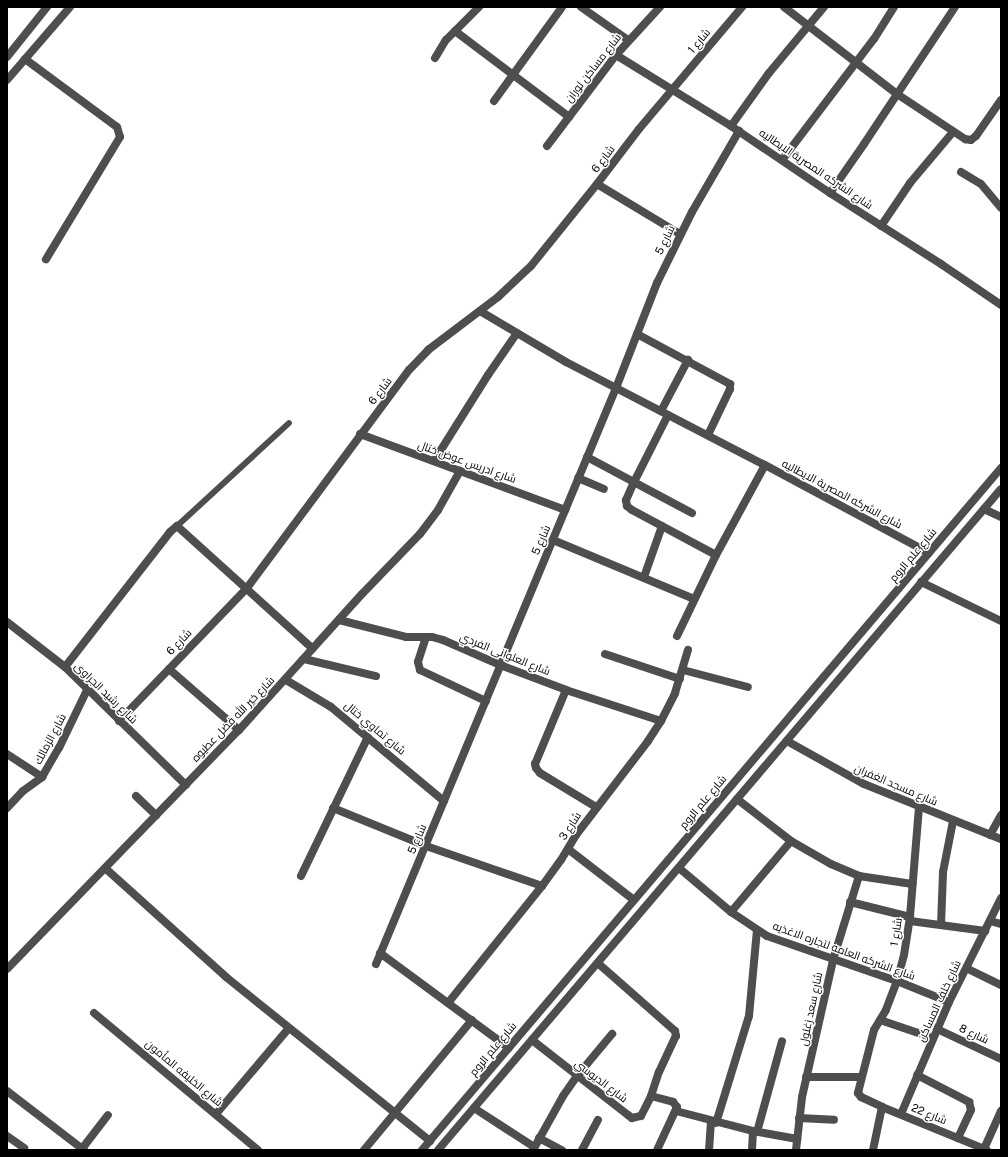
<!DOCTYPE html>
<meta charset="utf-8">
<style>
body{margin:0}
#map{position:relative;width:1008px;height:1157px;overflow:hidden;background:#fff;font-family:"Public Sans",Cairo,sans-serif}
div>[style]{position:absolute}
.service>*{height:6px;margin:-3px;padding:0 3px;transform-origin:3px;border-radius:3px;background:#4e4e4e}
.minor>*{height:8px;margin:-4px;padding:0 4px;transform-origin:4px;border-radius:4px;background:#4e4e4e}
.tertiary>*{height:8px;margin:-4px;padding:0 4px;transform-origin:4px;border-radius:4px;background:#4e4e4e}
span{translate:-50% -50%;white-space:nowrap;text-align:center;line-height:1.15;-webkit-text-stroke:3px #fff;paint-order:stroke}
.street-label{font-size:11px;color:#000}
.frame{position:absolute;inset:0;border:8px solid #000;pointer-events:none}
</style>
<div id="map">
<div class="service">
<i style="left:177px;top:526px;width:152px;rotate:-42.6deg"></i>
</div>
<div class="minor">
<i style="left:581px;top:7px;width:57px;rotate:35.1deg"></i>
<i style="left:784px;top:7px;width:143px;rotate:37.6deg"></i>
<i style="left:897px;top:94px;width:82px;rotate:33.5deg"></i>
<i style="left:965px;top:139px;width:6px;rotate:9deg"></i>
<i style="left:971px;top:140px;width:6px;rotate:-39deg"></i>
<i style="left:976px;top:136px;width:44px;rotate:-55.2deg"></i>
<i style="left:455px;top:31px;width:143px;rotate:37deg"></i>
<i style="left:616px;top:55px;width:135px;rotate:31.7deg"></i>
<i style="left:731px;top:126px;width:120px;rotate:34.1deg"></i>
<i style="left:830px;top:193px;width:132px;rotate:32.6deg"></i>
<i style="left:941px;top:264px;width:73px;rotate:34.3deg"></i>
<i style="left:435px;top:58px;width:21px;rotate:-59deg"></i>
<i style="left:446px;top:40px;width:47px;rotate:-45deg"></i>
<i style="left:25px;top:59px;width:114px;rotate:36.5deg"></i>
<i style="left:117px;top:127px;width:10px;rotate:73deg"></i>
<i style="left:120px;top:137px;width:143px;rotate:121.2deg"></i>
<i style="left:494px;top:101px;width:116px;rotate:-54.1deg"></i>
<i style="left:731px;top:126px;width:65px;rotate:-54.4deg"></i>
<i style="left:769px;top:73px;width:86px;rotate:-50.2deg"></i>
<i style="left:547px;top:146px;width:114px;rotate:-52.8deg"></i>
<i style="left:616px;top:55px;width:65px;rotate:-47.5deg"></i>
<i style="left:782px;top:160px;width:152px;rotate:-52.8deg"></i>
<i style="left:874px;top:39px;width:38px;rotate:-58deg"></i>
<i style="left:961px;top:172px;width:23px;rotate:31deg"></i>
<i style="left:981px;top:184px;width:31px;rotate:50deg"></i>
<i style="left:597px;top:184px;width:97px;rotate:31.1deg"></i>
<i style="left:830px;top:193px;width:60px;rotate:-55.2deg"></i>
<i style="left:864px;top:144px;width:164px;rotate:-56.4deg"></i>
<i style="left:881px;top:226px;width:52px;rotate:-56deg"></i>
<i style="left:910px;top:183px;width:67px;rotate:-49.9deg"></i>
<i style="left:480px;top:311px;width:100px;rotate:30.7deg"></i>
<i style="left:566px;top:362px;width:224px;rotate:27.4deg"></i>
<i style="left:765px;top:465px;width:186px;rotate:28.2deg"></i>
<i style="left:637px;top:334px;width:106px;rotate:28.3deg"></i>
<i style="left:730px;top:384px;width:5px;rotate:90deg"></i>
<i style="left:730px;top:389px;width:51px;rotate:115.6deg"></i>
<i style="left:661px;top:411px;width:58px;rotate:-62.1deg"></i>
<i style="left:668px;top:415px;width:75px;rotate:116.9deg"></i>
<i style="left:634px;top:482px;width:20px;rotate:114deg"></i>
<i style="left:626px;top:500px;width:6px;rotate:81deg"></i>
<i style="left:627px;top:506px;width:6px;rotate:39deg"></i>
<i style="left:632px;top:510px;width:95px;rotate:28.2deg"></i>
<i style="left:360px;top:434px;width:219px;rotate:20.3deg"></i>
<i style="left:587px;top:457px;width:119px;rotate:28.1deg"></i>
<i style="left:434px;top:461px;width:102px;rotate:-57.9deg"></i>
<i style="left:488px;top:375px;width:51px;rotate:-55.4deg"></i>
<i style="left:578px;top:478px;width:28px;rotate:23deg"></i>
<i style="left:984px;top:509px;width:19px;rotate:25deg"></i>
<i style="left:553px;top:540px;width:153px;rotate:22.7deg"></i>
<i style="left:644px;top:577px;width:54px;rotate:-70.6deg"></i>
<i style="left:921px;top:582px;width:89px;rotate:26deg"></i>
<i style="left:339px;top:620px;width:69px;rotate:14.2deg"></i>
<i style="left:406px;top:637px;width:26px"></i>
<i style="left:432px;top:637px;width:11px;rotate:15deg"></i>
<i style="left:443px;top:640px;width:62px;rotate:23.7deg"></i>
<i style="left:500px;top:665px;width:71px;rotate:20.7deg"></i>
<i style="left:566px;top:690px;width:100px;rotate:18.1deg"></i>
<i style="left:7px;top:622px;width:73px;rotate:37.8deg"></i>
<i style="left:65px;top:667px;width:169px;rotate:44.3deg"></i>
<i style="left:677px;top:636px;width:90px;rotate:-64.3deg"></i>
<i style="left:716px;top:555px;width:102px;rotate:-61.4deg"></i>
<i style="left:426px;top:637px;width:26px;rotate:108deg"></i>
<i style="left:418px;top:662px;width:8px;rotate:76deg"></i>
<i style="left:420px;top:670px;width:73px;rotate:25.2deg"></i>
<i style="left:605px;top:654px;width:79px;rotate:18.4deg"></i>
<i style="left:304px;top:659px;width:74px;rotate:13.3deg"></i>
<i style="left:65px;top:667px;width:171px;rotate:-52.1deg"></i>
<i style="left:170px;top:532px;width:9px;rotate:-41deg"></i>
<i style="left:177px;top:526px;width:183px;rotate:42.1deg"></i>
<i style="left:169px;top:669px;width:93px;rotate:41.1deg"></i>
<i style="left:683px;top:670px;width:67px;rotate:14.7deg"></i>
<i style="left:286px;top:680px;width:52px;rotate:31deg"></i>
<i style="left:331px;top:707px;width:147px;rotate:39.8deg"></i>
<i style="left:566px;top:690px;width:80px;rotate:112.7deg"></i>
<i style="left:535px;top:764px;width:4px;rotate:76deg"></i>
<i style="left:536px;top:768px;width:6px;rotate:51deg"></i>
<i style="left:540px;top:773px;width:66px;rotate:31.3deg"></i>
<i style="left:119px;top:721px;width:185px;rotate:-46.1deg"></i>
<i style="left:247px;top:588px;width:272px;rotate:-53.4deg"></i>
<i style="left:409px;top:370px;width:28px;rotate:-46deg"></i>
<i style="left:428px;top:350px;width:88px;rotate:-37.1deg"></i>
<i style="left:498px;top:297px;width:45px;rotate:-43.2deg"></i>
<i style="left:531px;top:266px;width:105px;rotate:-51.2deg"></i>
<i style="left:597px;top:184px;width:69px;rotate:-52.6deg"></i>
<i style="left:639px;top:129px;width:160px;rotate:-49.8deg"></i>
<i style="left:787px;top:741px;width:88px;rotate:29.2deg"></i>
<i style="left:864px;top:784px;width:148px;rotate:21.9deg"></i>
<i style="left:7px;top:754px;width:42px;rotate:33.3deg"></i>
<i style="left:136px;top:796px;width:28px;rotate:44deg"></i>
<i style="left:737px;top:799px;width:68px;rotate:37.9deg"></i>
<i style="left:791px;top:841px;width:46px;rotate:29.9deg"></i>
<i style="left:831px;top:864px;width:30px;rotate:23deg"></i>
<i style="left:859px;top:876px;width:54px;rotate:8.6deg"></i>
<i style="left:919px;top:807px;width:110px;rotate:94.7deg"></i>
<i style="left:910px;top:917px;width:38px;rotate:99deg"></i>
<i style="left:904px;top:955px;width:27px;rotate:105deg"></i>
<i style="left:897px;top:981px;width:31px;rotate:111deg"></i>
<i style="left:886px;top:1010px;width:23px;rotate:121deg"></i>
<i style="left:874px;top:1030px;width:65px;rotate:104.3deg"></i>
<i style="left:858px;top:1093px;width:5px;rotate:53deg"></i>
<i style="left:861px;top:1097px;width:23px;rotate:25deg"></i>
<i style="left:882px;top:1107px;width:113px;rotate:22.3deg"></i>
<i style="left:7px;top:808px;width:23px;rotate:-47deg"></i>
<i style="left:23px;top:791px;width:24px;rotate:-36deg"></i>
<i style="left:42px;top:777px;width:34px;rotate:-60deg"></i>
<i style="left:59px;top:748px;width:64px;rotate:-64.2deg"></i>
<i style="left:333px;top:808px;width:100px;rotate:22.2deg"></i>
<i style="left:426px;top:846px;width:123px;rotate:19deg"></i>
<i style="left:990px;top:835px;width:23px;rotate:-61deg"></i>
<i style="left:568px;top:849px;width:83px;rotate:37.7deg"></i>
<i style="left:105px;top:868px;width:163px;rotate:42deg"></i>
<i style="left:226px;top:977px;width:262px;rotate:38.8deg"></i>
<i style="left:679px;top:868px;width:68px;rotate:40.2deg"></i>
<i style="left:731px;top:912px;width:43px;rotate:33.7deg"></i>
<i style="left:767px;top:936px;width:138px;rotate:19.1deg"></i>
<i style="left:897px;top:981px;width:56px;rotate:22deg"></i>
<i style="left:301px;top:876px;width:154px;rotate:-64.3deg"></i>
<i style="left:850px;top:902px;width:62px;rotate:14deg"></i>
<i style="left:731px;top:912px;width:93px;rotate:-49.8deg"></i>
<i style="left:910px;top:921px;width:76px;rotate:7.6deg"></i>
<i style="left:990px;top:921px;width:11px;rotate:15deg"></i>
<i style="left:941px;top:925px;width:53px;rotate:-87.8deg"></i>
<i style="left:943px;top:872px;width:52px;rotate:-78.9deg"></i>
<i style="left:380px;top:953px;width:160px;rotate:36.4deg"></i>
<i style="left:376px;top:964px;width:624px;rotate:-67.38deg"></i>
<i style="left:616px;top:388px;width:113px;rotate:-68.7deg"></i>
<i style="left:657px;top:283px;width:79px;rotate:-63.8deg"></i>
<i style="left:692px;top:212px;width:94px;rotate:-59.9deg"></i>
<i style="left:966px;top:968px;width:39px;rotate:26deg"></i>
<i style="left:7px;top:969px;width:333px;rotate:-45.9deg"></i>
<i style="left:239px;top:730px;width:183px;rotate:-47.9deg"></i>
<i style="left:362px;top:594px;width:83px;rotate:-46deg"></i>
<i style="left:420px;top:534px;width:30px;rotate:-53deg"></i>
<i style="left:438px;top:510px;width:45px;rotate:-60.6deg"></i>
<i style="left:448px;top:1003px;width:150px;rotate:-51.2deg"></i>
<i style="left:542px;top:886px;width:32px;rotate:-54deg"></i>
<i style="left:561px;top:860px;width:29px;rotate:-59deg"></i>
<i style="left:576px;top:835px;width:118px;rotate:-52.5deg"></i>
<i style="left:648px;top:741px;width:24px;rotate:-57deg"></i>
<i style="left:661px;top:721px;width:31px;rotate:-63deg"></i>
<i style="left:675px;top:693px;width:45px;rotate:-73.2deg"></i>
<i style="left:94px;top:1013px;width:214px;rotate:39.9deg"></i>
<i style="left:880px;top:1020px;width:56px;rotate:18.8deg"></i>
<i style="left:937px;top:1029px;width:71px;rotate:25.1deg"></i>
<i style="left:532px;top:1040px;width:122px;rotate:38deg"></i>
<i style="left:628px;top:1115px;width:5px;rotate:37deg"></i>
<i style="left:632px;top:1118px;width:9px;rotate:-13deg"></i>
<i style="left:641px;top:1116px;width:22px;rotate:-63deg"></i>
<i style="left:651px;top:1096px;width:25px;rotate:-72deg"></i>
<i style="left:659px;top:1072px;width:40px;rotate:-65deg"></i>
<i style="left:676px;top:1036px;width:5px;rotate:-101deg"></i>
<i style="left:675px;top:1031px;width:103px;rotate:-138.6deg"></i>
<i style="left:917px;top:1075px;width:59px;rotate:27.4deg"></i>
<i style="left:969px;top:1102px;width:8px;rotate:76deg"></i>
<i style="left:971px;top:1110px;width:31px;rotate:115deg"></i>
<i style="left:806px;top:1077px;width:55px"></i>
<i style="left:7px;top:1091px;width:97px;rotate:37.5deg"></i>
<i style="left:651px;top:1096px;width:23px;rotate:15deg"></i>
<i style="left:673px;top:1102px;width:6px;rotate:51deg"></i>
<i style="left:677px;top:1107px;width:47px;rotate:114.9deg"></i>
<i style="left:474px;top:1108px;width:72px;rotate:33deg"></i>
<i style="left:676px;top:1111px;width:80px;rotate:14.6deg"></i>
<i style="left:753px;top:1131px;width:45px;rotate:10.3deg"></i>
<i style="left:216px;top:1114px;width:111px;rotate:-49.7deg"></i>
<i style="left:901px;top:1114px;width:122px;rotate:-66.8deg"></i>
<i style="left:949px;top:1002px;width:116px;rotate:-63.4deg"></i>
<i style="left:799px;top:1118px;width:35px;rotate:3deg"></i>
<i style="left:716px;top:1123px;width:112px;rotate:-72.9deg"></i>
<i style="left:749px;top:1016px;width:86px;rotate:-84.7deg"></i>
<i style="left:757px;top:1132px;width:94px;rotate:-74.6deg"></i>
<i style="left:7px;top:1136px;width:21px;rotate:35deg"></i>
<i style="left:539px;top:1138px;width:26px;rotate:28deg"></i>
<i style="left:984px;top:1149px;width:42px;rotate:-65.9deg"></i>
<i style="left:81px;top:1150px;width:44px;rotate:-52.4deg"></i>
<i style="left:364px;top:1150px;width:169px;rotate:-50.3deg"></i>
<i style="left:533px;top:1150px;width:62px;rotate:-60.9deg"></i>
<i style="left:563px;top:1096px;width:24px;rotate:-55deg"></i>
<i style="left:577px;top:1076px;width:55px;rotate:-50.2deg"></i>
<i style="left:582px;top:1150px;width:34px;rotate:-62deg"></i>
<i style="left:709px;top:1150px;width:28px;rotate:-86deg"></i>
<i style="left:752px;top:1150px;width:19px;rotate:-87deg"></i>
<i style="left:796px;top:1150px;width:53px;rotate:-83.5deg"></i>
<i style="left:802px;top:1097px;width:140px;rotate:-77.2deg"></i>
<i style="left:833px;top:960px;width:88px;rotate:-72.8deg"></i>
<i style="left:873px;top:1150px;width:44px;rotate:-78.2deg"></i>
</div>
<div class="tertiary">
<i style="left:7px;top:57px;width:64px;rotate:-51.3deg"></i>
<i style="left:7px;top:80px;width:96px;rotate:-49.2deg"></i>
<i style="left:422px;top:1150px;width:895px;rotate:-49.67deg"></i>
<i style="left:438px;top:1150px;width:868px;rotate:-49.58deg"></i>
</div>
<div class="street-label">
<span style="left:699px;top:41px;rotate:-50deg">شارع 1</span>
<span style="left:593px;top:68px;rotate:-52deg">شارع مساكن لوران</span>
<span style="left:603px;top:159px;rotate:-53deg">شارع 6</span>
<span style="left:816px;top:169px;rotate:34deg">شارع الشركه المصرية الايطاليه</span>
<span style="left:665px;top:240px;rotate:-64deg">شارع 5</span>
<span style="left:380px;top:391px;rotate:-53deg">شارع 6</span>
<span style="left:467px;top:462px;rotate:20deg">شارع ادريس عوض ختال</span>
<span style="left:842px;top:494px;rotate:28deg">شارع الشركه المصرية الايطاليه</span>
<span style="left:541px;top:540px;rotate:-67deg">شارع 5</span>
<span style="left:913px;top:555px;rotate:-50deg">شارع علم الروم</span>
<span style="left:179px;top:642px;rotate:-46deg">شارع 6</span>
<span style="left:505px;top:654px;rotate:22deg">شارع العلوانى الفردي</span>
<span style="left:106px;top:693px;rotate:44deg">شارع رشيد الجراوى</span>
<span style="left:233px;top:719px;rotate:-46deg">شارع خير الله فضل عطيوه</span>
<span style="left:375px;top:728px;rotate:40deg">شارع تماوي ختال</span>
<span style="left:50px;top:739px;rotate:-62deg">شارع الزمالك</span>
<span style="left:896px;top:785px;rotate:23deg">شارع مسجد الغفران</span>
<span style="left:703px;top:802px;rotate:-50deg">شارع علم الروم</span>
<span style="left:570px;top:826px;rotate:-57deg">شارع 3</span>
<span style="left:417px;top:839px;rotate:-67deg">شارع 5</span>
<span style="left:896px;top:932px;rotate:-81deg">شارع 1</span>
<span style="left:844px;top:951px;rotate:20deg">شارع الشركه العامه لتجاره الاغذيه</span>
<span style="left:939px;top:1001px;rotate:-65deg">شارع خلف المساكن</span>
<span style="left:811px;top:1009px;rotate:-78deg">شارع سعد زغلول</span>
<span style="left:974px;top:1034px;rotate:25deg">شارع 8</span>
<span style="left:493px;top:1049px;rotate:-50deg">شارع علم الروم</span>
<span style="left:184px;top:1073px;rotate:40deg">شارع الخليفه المأمون</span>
<span style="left:601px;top:1081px;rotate:37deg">شارع الديوسي</span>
<span style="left:929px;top:1114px;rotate:22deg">شارع 22</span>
</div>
<div class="frame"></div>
</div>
